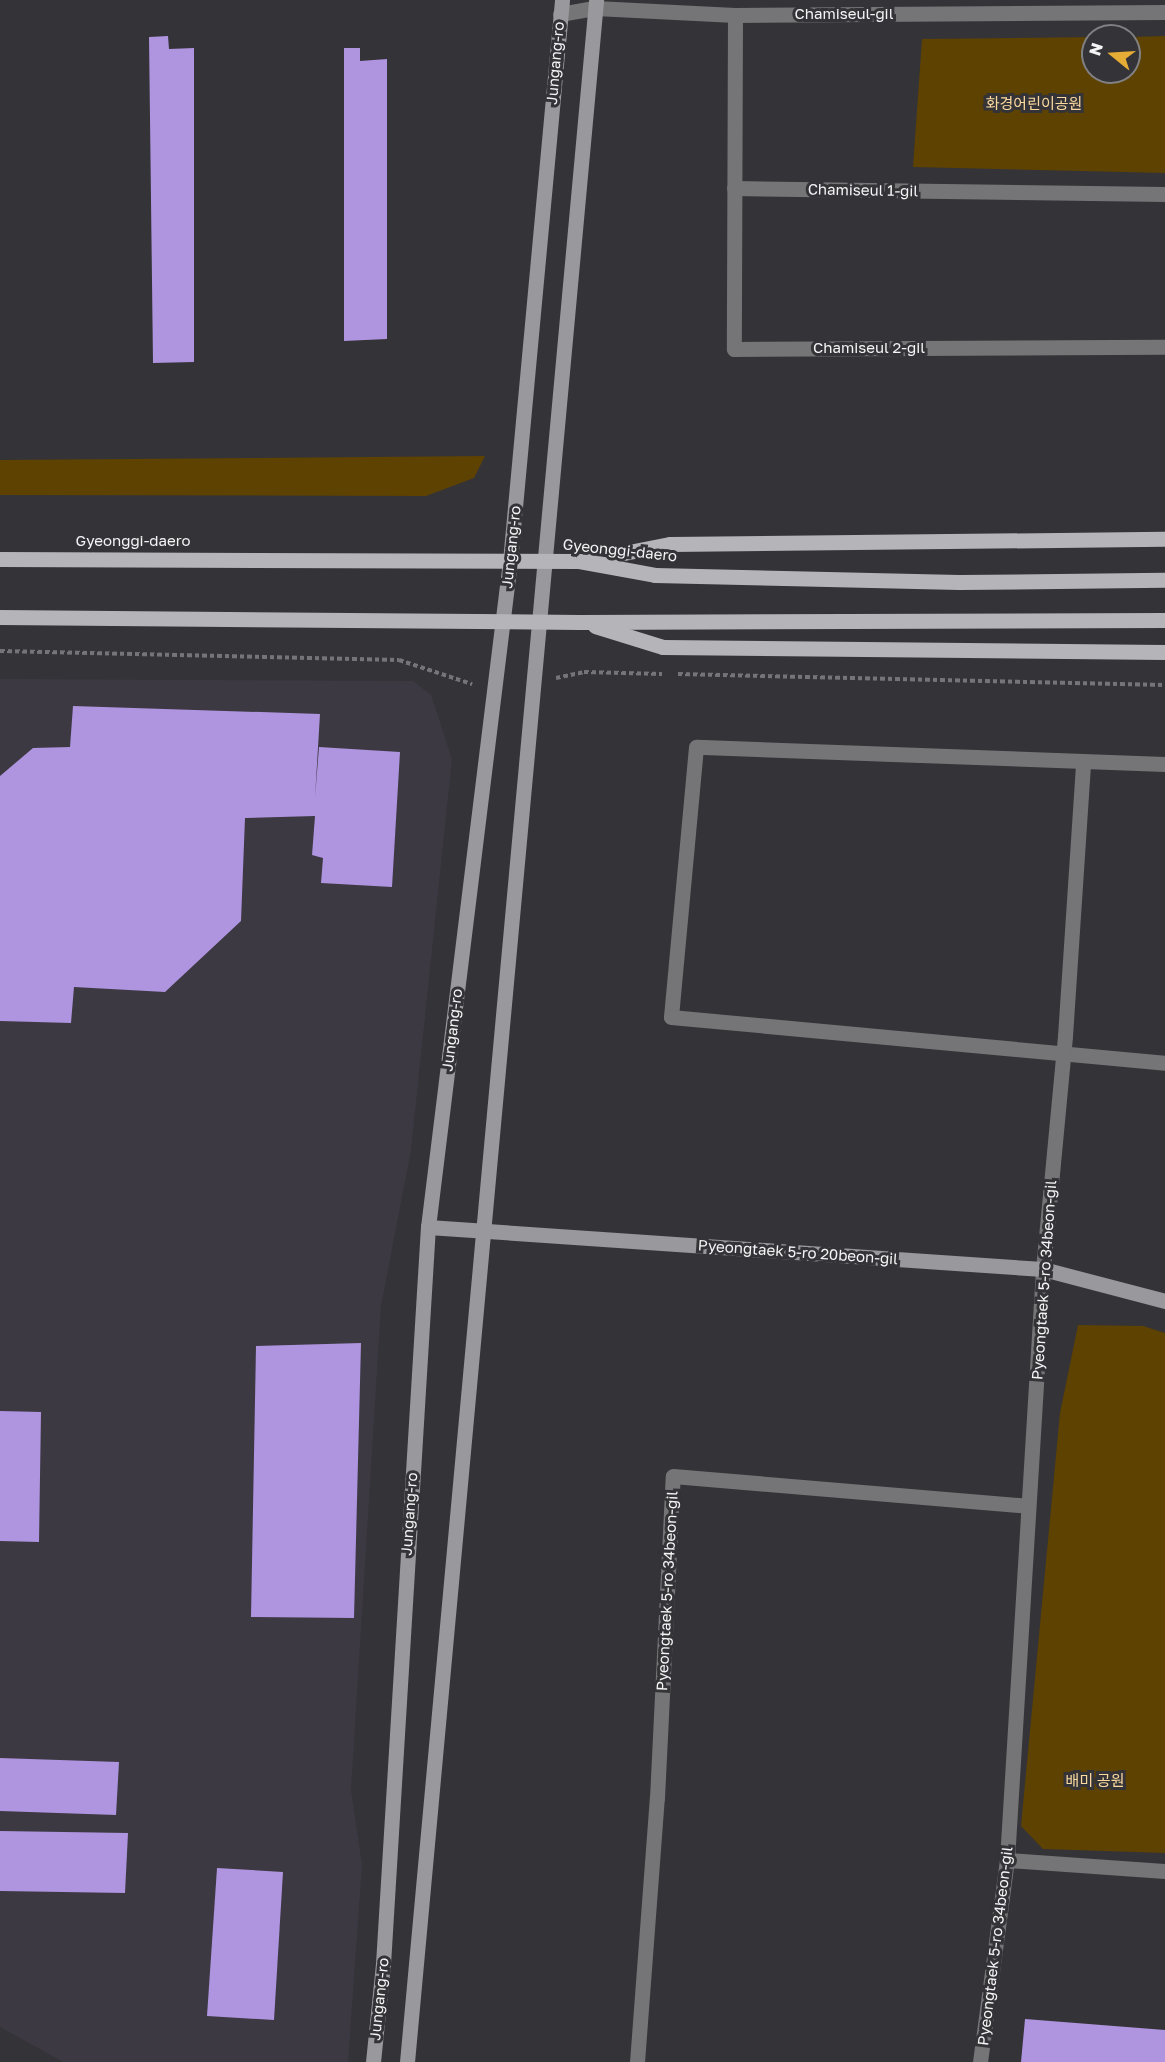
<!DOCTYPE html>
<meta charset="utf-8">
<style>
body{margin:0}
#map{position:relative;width:1165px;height:2062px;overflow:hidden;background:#343337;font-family:"Golos Text","Noto Sans KR",sans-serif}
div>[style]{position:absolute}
.built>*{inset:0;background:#3c3943}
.green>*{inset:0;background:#5d4202}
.building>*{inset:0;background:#af94df}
.path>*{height:4px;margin-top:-2px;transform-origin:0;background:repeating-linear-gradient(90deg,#757478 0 4.5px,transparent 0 7.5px)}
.street>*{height:15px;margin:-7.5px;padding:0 7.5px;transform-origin:7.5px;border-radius:7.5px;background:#757476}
.secondary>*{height:15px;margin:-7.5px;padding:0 7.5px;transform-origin:7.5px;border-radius:7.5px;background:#99989c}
.primary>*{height:15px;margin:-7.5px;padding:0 7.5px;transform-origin:7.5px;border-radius:7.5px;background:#b5b4b8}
span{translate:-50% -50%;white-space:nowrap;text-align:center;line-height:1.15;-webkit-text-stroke:6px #343337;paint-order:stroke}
.street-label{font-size:15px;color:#f4f4f6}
.park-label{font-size:15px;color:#fbd99f}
.north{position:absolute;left:1081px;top:24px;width:60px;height:60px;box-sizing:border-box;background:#343337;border:2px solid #818083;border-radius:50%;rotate:288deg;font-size:16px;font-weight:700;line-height:24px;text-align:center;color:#f4f4f6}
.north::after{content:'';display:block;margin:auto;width:21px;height:27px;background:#e6ad36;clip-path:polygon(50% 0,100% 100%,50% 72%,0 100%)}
</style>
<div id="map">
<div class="built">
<i style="clip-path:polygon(0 679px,413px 681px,431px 695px,452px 759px,411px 1150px,381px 1306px,351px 1790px,362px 1865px,348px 2062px,63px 2062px,0 2027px)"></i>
</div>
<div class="green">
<i style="clip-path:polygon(1165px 36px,1165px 173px,913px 167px,922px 39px,1093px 37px,1093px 72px,1129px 72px,1129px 37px)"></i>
<i style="clip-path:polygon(485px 456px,474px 478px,426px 496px,0 495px,0 460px)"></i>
<i style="clip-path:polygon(1078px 1325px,1143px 1326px,1165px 1333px,1165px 1853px,1043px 1849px,1021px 1826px,1060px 1413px)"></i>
</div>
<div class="building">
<i style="clip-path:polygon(168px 36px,169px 49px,194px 48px,194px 362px,153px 363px,149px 37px)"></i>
<i style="clip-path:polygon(344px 48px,360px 48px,360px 61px,387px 59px,387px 339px,344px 341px)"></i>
<i style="clip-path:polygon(73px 706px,320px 714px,315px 798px,319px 747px,400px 752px,392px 887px,321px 883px,323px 858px,312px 855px,315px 816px,245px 818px,241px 921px,165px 992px,74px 987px,71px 1023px,0 1021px,0 776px,33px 748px,70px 747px)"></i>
<i style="clip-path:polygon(361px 1343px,354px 1618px,251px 1617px,256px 1346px)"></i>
<i style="clip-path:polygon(0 1411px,41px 1412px,39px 1542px,0 1541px)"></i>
<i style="clip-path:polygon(0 1758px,119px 1762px,116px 1815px,0 1811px)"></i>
<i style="clip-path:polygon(0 1831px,128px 1833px,125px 1893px,0 1891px)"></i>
<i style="clip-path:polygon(217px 1868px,283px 1872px,274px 2020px,207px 2016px)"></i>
<i style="clip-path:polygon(1025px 2019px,1165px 2030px,1165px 2062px,1021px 2062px)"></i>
</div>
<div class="path">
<i style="left:0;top:651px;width:399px;rotate:1.3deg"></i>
<i style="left:399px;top:660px;width:77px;rotate:18.2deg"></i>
<i style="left:678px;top:674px;width:487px;rotate:1.3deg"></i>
<i style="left:556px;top:678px;width:29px;rotate:-12deg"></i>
<i style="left:584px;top:672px;width:78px;rotate:1.5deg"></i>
</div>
<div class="street">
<i style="left:560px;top:14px;width:36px;rotate:-10deg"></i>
<i style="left:595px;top:8px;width:140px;rotate:2.9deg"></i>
<i style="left:735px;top:15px;width:430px;rotate:-0.4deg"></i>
<i style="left:735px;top:15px;width:334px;rotate:90.2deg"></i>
<i style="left:734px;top:349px;width:431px;rotate:-0.3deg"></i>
<i style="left:734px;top:188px;width:431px;rotate:0.8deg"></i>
<i style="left:1165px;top:764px;width:469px;rotate:-177.9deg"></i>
<i style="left:696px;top:747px;width:271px;rotate:95.3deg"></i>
<i style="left:671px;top:1017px;width:496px;rotate:5.3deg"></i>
<i style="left:1007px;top:1860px;width:158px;rotate:4deg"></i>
<i style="left:637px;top:2062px;width:265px;rotate:-85.7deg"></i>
<i style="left:657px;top:1798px;width:322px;rotate:-87.2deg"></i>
<i style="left:673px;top:1476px;width:356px;rotate:4.8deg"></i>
<i style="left:980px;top:2062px;width:204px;rotate:-82.4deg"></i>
<i style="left:1007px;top:1860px;width:592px;rotate:-86.51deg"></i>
<i style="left:1043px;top:1269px;width:234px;rotate:-84.6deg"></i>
<i style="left:1065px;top:1036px;width:274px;rotate:-86.2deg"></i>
</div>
<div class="secondary">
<i style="left:428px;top:1227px;width:616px;rotate:3.91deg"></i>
<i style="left:1043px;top:1269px;width:126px;rotate:14.7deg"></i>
<i style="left:373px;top:2062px;width:99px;rotate:-84.2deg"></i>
<i style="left:383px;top:1964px;width:738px;rotate:-86.51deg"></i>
<i style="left:428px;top:1227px;width:671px;rotate:-82.98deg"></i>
<i style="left:510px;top:561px;width:563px;rotate:-84.7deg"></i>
<i style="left:407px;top:2062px;width:2071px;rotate:-84.76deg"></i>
</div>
<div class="primary">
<i style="left:0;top:559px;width:579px;rotate:0.2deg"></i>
<i style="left:579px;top:561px;width:77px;rotate:10.4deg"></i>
<i style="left:655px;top:575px;width:304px;rotate:1.3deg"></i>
<i style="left:959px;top:582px;width:206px;rotate:-0.6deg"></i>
<i style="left:588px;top:560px;width:84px;rotate:-11deg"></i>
<i style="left:670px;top:544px;width:495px;rotate:-0.6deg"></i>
<i style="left:0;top:617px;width:580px;rotate:0.49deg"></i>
<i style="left:580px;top:622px;width:585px;rotate:-0.2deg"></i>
<i style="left:595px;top:626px;width:71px;rotate:17.2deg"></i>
<i style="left:663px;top:647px;width:502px;rotate:0.57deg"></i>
</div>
<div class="street-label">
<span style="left:844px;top:14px">Chamiseul-gil</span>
<span style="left:555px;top:63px;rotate:-85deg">Jungang-ro</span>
<span style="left:863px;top:190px;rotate:1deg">Chamiseul 1-gil</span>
<span style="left:869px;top:348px">Chamiseul 2-gil</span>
<span style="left:133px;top:541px">Gyeonggi-daero</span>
<span style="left:511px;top:547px;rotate:-84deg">Jungang-ro</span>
<span style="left:620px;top:550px;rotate:6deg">Gyeonggi-daero</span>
<span style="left:452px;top:1030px;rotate:-83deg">Jungang-ro</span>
<span style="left:798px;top:1252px;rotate:4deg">Pyeongtaek 5-ro 20beon-gil</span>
<span style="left:1044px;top:1280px;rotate:-86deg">Pyeongtaek 5-ro 34beon-gil</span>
<span style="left:409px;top:1514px;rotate:-86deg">Jungang-ro</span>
<span style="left:667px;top:1591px;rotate:-87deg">Pyeongtaek 5-ro 34beon-gil</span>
<span style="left:995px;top:1946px;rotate:-83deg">Pyeongtaek 5-ro 34beon-gil</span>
<span style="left:379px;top:1999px;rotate:-84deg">Jungang-ro</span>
</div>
<div class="park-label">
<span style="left:1034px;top:104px">화경어린이공원</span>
<span style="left:1095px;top:1781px">배미 공원</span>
</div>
<div class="north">N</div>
</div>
